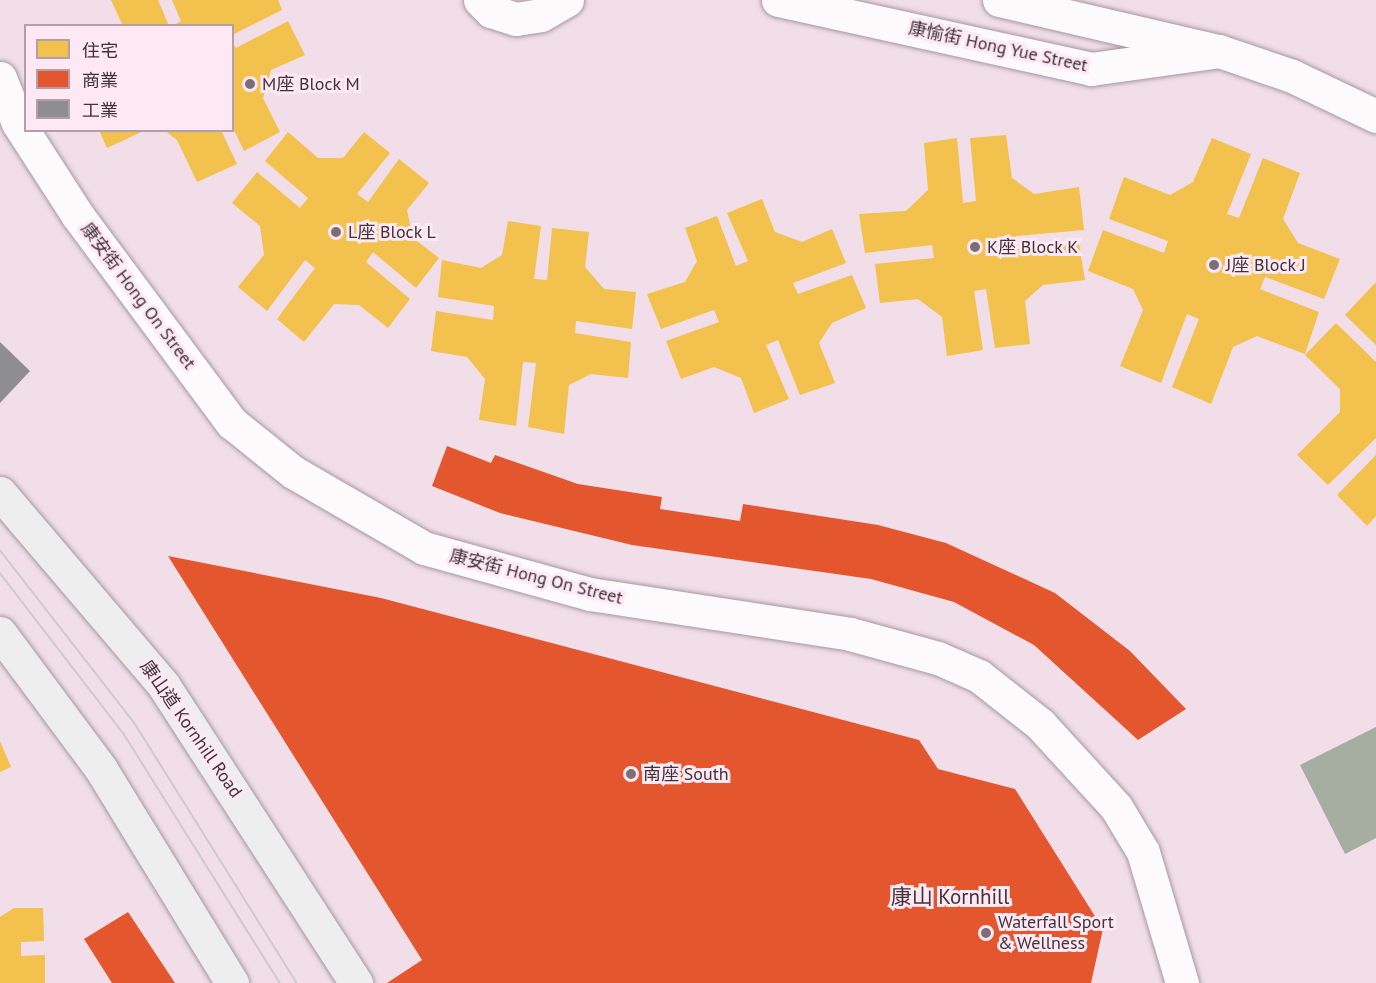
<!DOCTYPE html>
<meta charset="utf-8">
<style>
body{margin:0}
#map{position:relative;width:1376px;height:983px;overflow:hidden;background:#f1dee8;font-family:"PT Sans","Noto Sans TC",sans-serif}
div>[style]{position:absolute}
.water>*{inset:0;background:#a5aea1}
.homes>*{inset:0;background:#f2c14e}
.shops>*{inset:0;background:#e4572e}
.industry>*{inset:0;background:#8d8d92}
.roads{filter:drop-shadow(0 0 2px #a698a0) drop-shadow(0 0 2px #a698a0)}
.minor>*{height:33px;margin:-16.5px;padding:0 16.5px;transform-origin:16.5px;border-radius:16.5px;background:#fdfafc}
.tertiary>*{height:33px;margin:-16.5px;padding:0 16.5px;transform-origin:16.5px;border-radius:16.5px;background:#fdfafc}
.secondary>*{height:33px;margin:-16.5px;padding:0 16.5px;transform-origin:16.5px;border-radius:16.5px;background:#efeeee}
.tram>*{height:1.5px;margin:-0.75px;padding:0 0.75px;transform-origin:0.75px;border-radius:0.75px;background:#cfcacd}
.dots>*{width:16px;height:16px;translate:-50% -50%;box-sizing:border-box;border:3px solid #fde8f3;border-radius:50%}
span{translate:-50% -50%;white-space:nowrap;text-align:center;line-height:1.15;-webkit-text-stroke:6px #fde8f3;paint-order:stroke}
.street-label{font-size:18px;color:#3f3239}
.poi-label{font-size:18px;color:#3f3239}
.left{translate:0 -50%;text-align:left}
.quarter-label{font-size:21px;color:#3f3239}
.legend{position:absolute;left:24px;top:24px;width:210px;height:108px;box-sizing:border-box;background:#fde8f3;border:2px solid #b19fa9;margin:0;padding:8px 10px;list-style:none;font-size:18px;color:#3f3239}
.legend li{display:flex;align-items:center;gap:12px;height:30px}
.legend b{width:30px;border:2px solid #b19fa9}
</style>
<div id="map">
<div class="water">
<i style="clip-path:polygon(1376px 727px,1376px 838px,1345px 854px,1300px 765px)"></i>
</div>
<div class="homes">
<i style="clip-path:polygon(111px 0,158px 0,169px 26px,123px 26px)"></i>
<i style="clip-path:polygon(172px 0,278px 0,282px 10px,232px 35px,232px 26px,173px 26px,181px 21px)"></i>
<i style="clip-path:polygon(288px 21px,305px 55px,271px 70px,263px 98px,280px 132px,244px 151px,232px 126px,232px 42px,236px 48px)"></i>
<i style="clip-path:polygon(99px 130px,146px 130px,107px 148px)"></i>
<i style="clip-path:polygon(164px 130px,221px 130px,237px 164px,197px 182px,177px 140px)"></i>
<i style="clip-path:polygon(288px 132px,318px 158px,343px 158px,364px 132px,390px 153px,357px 194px,368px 202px,399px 159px,429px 183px,407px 210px,413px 238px,439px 258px,416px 288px,373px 252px,366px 262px,410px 299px,388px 328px,359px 305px,334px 304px,304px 342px,277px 319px,315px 268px,305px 260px,267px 311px,238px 287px,264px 255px,260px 226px,232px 203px,257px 172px,300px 208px,308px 198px,265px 161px)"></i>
<i style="clip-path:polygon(1006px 135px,1012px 178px,1034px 194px,1079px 187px,1084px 230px,1016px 236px,1018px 249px,1079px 244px,1085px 280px,1043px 285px,1025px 301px,1030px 344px,995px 348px,986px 289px,974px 291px,983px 350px,947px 356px,942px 317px,918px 299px,880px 303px,875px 264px,934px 258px,932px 245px,865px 253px,859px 214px,906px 211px,928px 190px,924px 143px,957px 138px,963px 203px,976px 201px,970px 138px)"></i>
<i style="clip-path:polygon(1212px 138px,1251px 154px,1227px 214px,1239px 218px,1263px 158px,1300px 173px,1283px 219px,1298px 243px,1340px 259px,1324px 299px,1265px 277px,1260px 289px,1319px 312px,1305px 354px,1257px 336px,1233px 347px,1211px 404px,1172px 387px,1199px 319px,1187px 314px,1161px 383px,1120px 366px,1143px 310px,1133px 289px,1088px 271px,1103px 230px,1164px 253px,1168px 241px,1109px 219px,1124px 177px,1170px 195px,1193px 182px)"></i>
<i style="clip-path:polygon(762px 199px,775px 232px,802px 242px,832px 229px,846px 263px,793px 283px,798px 294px,852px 275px,866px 308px,832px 323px,819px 343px,835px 383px,800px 395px,778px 340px,766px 345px,789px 399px,754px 413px,741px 378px,714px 367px,681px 379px,666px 341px,719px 322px,714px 310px,661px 329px,647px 294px,685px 282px,697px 261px,685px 228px,717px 216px,736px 266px,748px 261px,727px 213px)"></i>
<i style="clip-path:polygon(508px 221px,541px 226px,534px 279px,547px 280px,552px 228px,589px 232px,585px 267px,604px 289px,636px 292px,632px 329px,576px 321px,575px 333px,631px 342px,628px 378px,591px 374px,569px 385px,564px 434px,528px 427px,536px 363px,523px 362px,516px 426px,479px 420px,485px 379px,467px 357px,431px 351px,436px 311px,493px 320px,494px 306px,438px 297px,442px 260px,481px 268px,502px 255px)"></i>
<i style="clip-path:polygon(1375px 283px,1376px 284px,1376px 345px,1345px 315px)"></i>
<i style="clip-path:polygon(1336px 323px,1376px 362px,1376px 438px,1328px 485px,1297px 455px,1340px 412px,1340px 389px,1305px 355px)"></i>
<i style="clip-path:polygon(1376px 455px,1376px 516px,1367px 526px,1337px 495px)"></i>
<i style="clip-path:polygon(0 741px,11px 767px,0 772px)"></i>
<i style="clip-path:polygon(14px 908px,43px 908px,44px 941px,21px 942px,21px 956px,45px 955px,45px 983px,0 983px,0 917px)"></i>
</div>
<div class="shops">
<i style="clip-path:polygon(447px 446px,491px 463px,495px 455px,578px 484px,662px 497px,660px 509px,740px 521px,743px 504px,878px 525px,946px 543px,1055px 593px,1130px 651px,1186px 709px,1138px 740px,1034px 645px,954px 602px,871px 579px,632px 545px,500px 513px,432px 486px)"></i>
<i style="clip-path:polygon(168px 556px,381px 598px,919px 740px,938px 769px,1015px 789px,1103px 929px,1091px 983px,387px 983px,422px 960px)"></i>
<i style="clip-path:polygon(128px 912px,175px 983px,112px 983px,84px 939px)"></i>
</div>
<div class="industry">
<i style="clip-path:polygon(0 342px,30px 371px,0 403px)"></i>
</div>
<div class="roads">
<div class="minor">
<i style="left:480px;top:0;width:16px;rotate:45deg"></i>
<i style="left:491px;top:11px;width:26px;rotate:18deg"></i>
<i style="left:516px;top:19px;width:25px;rotate:-9deg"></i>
<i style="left:541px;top:15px;width:30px;rotate:-30deg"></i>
<i style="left:778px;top:0;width:321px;rotate:12.4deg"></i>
<i style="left:1091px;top:69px;width:129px;rotate:-8deg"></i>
<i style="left:999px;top:0;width:226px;rotate:13.1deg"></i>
<i style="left:1219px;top:51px;width:77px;rotate:18.9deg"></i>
<i style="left:1292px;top:76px;width:93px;rotate:25.5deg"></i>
</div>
<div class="tertiary">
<i style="left:0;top:78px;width:48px;rotate:68.2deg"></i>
<i style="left:18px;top:123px;width:111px;rotate:57.2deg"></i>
<i style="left:78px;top:216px;width:258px;rotate:53.4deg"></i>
<i style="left:232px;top:423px;width:78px;rotate:38.8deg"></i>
<i style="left:293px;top:472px;width:151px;rotate:30.1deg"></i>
<i style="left:424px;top:548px;width:172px;rotate:15.5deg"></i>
<i style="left:590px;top:594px;width:263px;rotate:8.7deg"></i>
<i style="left:850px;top:634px;width:91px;rotate:15.3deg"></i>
<i style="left:938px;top:658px;width:45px;rotate:23.7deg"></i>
<i style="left:979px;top:676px;width:78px;rotate:38.2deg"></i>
<i style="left:1040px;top:724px;width:113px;rotate:47.5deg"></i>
<i style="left:1116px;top:807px;width:52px;rotate:59deg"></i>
<i style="left:1143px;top:852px;width:137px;rotate:73.4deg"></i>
</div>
<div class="secondary">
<i style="left:0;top:493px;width:253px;rotate:49.6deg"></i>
<i style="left:164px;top:686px;width:354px;rotate:57.1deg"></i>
<i style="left:0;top:633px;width:169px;rotate:53.4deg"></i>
<i style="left:101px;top:769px;width:251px;rotate:58.5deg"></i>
</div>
</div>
<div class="tram">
<i style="left:0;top:550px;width:218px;rotate:52.1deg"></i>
<i style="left:134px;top:722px;width:308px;rotate:58deg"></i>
<i style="left:0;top:573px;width:203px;rotate:52.4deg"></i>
<i style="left:124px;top:734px;width:294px;rotate:57.9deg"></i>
</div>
<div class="dots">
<i style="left:250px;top:84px;background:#7d6e76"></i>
<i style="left:336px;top:232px;background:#7d6e76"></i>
<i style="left:975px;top:247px;background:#7d6e76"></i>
<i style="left:1214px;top:265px;background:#7d6e76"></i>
<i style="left:631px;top:774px;background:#7d6e76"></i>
<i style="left:986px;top:933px;background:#7d6e76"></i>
</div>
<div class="street-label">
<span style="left:998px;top:47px;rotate:12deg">康愉街 Hong Yue Street</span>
<span style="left:138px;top:296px;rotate:53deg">康安街 Hong On Street</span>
<span style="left:536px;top:577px;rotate:14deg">康安街 Hong On Street</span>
<span style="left:191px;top:729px;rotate:55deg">康山道 Kornhill Road</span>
</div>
<div class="poi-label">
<span class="left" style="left:262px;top:84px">M座 Block M</span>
<span class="left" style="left:348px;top:232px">L座 Block L</span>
<span class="left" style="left:987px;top:247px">K座 Block K</span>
<span class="left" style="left:1226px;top:265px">J座 Block J</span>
<span class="left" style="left:643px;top:774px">南座 South</span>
<span class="left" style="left:998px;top:933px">Waterfall Sport<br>&amp; Wellness</span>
</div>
<div class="quarter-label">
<span style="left:950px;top:897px">康山 Kornhill</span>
</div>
<ul class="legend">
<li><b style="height:16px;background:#f2c14e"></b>住宅</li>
<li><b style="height:16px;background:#e4572e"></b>商業</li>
<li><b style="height:16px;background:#8d8d92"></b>工業</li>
</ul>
</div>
